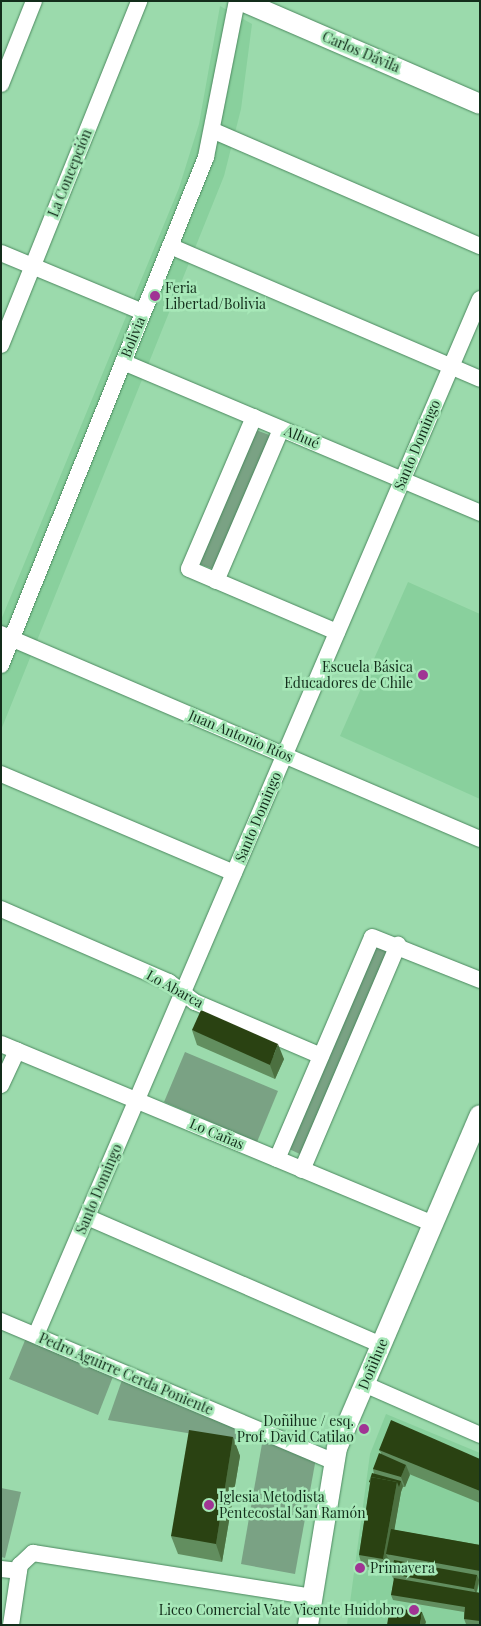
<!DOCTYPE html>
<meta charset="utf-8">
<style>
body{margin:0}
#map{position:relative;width:481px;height:1626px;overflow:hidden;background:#9bdaac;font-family:"Playfair Display",serif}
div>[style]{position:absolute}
.built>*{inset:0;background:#89d09d}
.green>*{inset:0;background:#7aa284}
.roads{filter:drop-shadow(0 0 1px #4c895f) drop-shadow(0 0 1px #4c895f)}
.minor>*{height:16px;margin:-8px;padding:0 8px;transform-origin:8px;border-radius:8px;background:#fff}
.tertiary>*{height:20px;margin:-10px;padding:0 10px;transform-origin:10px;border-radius:10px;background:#fff}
.wall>*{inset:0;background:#628e5f}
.shaded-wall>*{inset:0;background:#4c7040}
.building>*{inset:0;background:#2a4212}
.dots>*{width:14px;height:14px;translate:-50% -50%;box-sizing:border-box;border:2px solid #a7e8b8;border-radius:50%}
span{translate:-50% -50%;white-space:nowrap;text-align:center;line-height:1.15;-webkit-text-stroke:5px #a7e8b8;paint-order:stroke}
.street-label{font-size:14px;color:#132d1b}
.poi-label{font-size:14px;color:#132d1b}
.left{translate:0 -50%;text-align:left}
.right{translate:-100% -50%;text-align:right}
.frame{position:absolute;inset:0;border:2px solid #132d1b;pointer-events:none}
</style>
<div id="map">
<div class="built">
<i style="clip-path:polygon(220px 6px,252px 24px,241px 109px,224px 176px,1px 730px,1px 620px,179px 188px,199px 124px)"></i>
<i style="clip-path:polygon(408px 582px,480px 614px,480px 799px,340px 736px)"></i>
<i style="clip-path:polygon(386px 1414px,480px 1453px,480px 1625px,347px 1625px,370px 1454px)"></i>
</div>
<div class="green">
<i style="clip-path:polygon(253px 429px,272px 436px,216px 570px,199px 564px)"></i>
<i style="clip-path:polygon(376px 942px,392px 948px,304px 1156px,287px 1148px)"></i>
<i style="clip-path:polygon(185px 1052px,278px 1091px,257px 1142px,164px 1102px)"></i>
<i style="clip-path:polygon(26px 1338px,114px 1374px,98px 1415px,9px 1379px)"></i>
<i style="clip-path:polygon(122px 1380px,251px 1433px,248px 1443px,108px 1420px)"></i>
<i style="clip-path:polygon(263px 1438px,316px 1458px,295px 1574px,241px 1564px)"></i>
<i style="clip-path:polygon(1px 1488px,21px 1492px,5px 1558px,1px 1557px)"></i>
</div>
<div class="roads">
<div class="minor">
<i style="left:1px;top:84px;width:89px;rotate:-68.3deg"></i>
<i style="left:214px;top:131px;width:290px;rotate:23.4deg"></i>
<i style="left:170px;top:246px;width:337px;rotate:23.2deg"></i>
<i style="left:1px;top:253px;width:154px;rotate:22.6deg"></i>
<i style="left:1px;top:345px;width:371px;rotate:-68.1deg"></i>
<i style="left:123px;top:362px;width:388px;rotate:22.9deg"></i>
<i style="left:254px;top:417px;width:165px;rotate:113.2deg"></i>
<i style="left:189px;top:569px;width:161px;rotate:23.1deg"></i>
<i style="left:216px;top:581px;width:165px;rotate:-66.8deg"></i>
<i style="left:1px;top:634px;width:521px;rotate:23.17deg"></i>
<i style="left:1px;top:665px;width:548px;rotate:-68.02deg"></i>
<i style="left:206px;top:157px;width:159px;rotate:-78.8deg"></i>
<i style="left:1px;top:774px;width:253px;rotate:23deg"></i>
<i style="left:1px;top:909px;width:183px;rotate:23.5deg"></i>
<i style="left:169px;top:982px;width:33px;rotate:38deg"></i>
<i style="left:195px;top:1002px;width:137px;rotate:23.2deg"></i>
<i style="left:1px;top:1044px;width:468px;rotate:22.6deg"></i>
<i style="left:1px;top:1085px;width:38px;rotate:-65deg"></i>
<i style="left:277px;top:1159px;width:241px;rotate:-66.8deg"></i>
<i style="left:372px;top:937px;width:116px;rotate:21.7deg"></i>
<i style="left:302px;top:1170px;width:245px;rotate:-66.9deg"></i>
<i style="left:87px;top:1217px;width:321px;rotate:23.5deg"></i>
<i style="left:1px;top:1321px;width:362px;rotate:22.9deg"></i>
<i style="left:36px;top:1335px;width:1127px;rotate:-66.8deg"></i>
<i style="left:364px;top:1384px;width:127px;rotate:23.7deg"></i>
<i style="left:1px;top:1569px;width:18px;rotate:6deg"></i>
<i style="left:11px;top:1625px;width:61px;rotate:-81.5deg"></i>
<i style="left:20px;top:1565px;width:18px;rotate:-43deg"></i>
<i style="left:33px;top:1553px;width:283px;rotate:8.9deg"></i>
</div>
<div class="tertiary">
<i style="left:242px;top:1px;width:259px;rotate:23.4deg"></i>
<i style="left:308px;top:1625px;width:179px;rotate:-80.7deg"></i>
<i style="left:337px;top:1448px;width:362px;rotate:-66.8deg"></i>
</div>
</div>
<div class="wall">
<i style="clip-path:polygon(192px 1030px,284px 1059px,275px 1079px,197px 1045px)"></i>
<i style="clip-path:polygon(233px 1437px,240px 1456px,222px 1562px,178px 1554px,171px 1536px)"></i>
<i style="clip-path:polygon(379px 1450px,480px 1459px,480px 1503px,409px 1474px,405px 1487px,403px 1487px,401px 1492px,394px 1530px,480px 1545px,480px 1580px,477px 1592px,480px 1593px,480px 1625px,466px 1624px,464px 1619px,464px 1612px,393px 1600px,391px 1595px,394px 1580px,391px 1574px,393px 1565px,390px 1564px,389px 1560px,387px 1570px,362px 1566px,359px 1555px,370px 1483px,369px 1482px,374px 1474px,373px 1469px,381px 1453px)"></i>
</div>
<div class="shaded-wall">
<i style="clip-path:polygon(278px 1044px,284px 1059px,275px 1079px,270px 1065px)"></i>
<i style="clip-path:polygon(233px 1437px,240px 1456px,222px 1562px,216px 1544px)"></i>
<i style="clip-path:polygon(406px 1465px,410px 1475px,405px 1487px,401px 1477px)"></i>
<i style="clip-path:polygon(401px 1481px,403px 1486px,401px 1492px,390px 1555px,386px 1554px,389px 1560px,387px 1570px,383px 1559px,397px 1482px)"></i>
<i style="clip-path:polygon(477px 1575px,479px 1580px,476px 1594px,474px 1589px)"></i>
<i style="clip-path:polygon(422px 1612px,426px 1622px,425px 1625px,420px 1625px)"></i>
</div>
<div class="building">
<i style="clip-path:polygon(201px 1010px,278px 1044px,270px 1065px,192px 1030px)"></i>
<i style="clip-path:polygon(391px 1420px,480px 1459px,480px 1491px,379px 1450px)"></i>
<i style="clip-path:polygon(189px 1430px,233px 1437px,216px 1544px,171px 1536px)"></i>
<i style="clip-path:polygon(379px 1453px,406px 1465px,401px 1477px,373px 1469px)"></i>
<i style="clip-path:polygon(372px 1473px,401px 1481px,399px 1487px,397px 1482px,371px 1477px,370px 1482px,369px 1482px)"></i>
<i style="clip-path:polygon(371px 1477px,397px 1482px,383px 1559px,359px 1555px)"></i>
<i style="clip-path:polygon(391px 1529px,480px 1545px,480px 1571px,386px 1554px)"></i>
<i style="clip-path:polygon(394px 1560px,477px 1575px,474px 1589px,391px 1574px)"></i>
<i style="clip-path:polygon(394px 1578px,480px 1593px,480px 1621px,464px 1619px,465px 1607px,391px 1595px)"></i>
<i style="clip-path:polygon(390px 1607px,422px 1612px,420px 1625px,387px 1625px)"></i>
</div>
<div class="dots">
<i style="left:155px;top:296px;background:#a03494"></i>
<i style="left:423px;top:675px;background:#a03494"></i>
<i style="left:364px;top:1429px;background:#a03494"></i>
<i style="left:209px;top:1505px;background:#a03494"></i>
<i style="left:360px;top:1568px;background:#a03494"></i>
<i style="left:414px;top:1610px;background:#a03494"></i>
</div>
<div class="street-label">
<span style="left:361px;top:52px;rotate:23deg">Carlos Dávila</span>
<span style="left:70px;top:173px;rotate:-68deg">La Concepción</span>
<span style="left:133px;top:337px;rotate:-68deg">Bolivia</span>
<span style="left:302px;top:437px;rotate:23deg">Alhué</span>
<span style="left:417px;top:445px;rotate:-67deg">Santo Domingo</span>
<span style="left:241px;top:736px;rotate:23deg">Juan Antonio Ríos</span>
<span style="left:258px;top:817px;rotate:-67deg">Santo Domingo</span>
<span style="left:175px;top:989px;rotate:29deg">Lo Abarca</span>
<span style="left:217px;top:1134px;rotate:23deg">Lo Cañas</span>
<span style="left:99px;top:1189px;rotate:-67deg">Santo Domingo</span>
<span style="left:373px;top:1364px;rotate:-67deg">Doñihue</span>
<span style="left:126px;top:1374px;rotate:23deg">Pedro Aguirre Cerda Poniente</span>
</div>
<div class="poi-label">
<span class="left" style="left:165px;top:296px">Feria<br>Libertad/Bolivia</span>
<span class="right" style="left:413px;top:675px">Escuela Básica<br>Educadores de Chile</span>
<span class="right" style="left:354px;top:1429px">Doñihue / esq.<br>Prof. David Catilao</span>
<span class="left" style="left:219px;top:1505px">Iglesia Metodista<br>Pentecostal San Ramón</span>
<span class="left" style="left:370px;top:1568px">Primavera</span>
<span class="right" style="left:404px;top:1610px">Liceo Comercial Vate Vicente Huidobro</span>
</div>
<div class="frame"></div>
</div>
